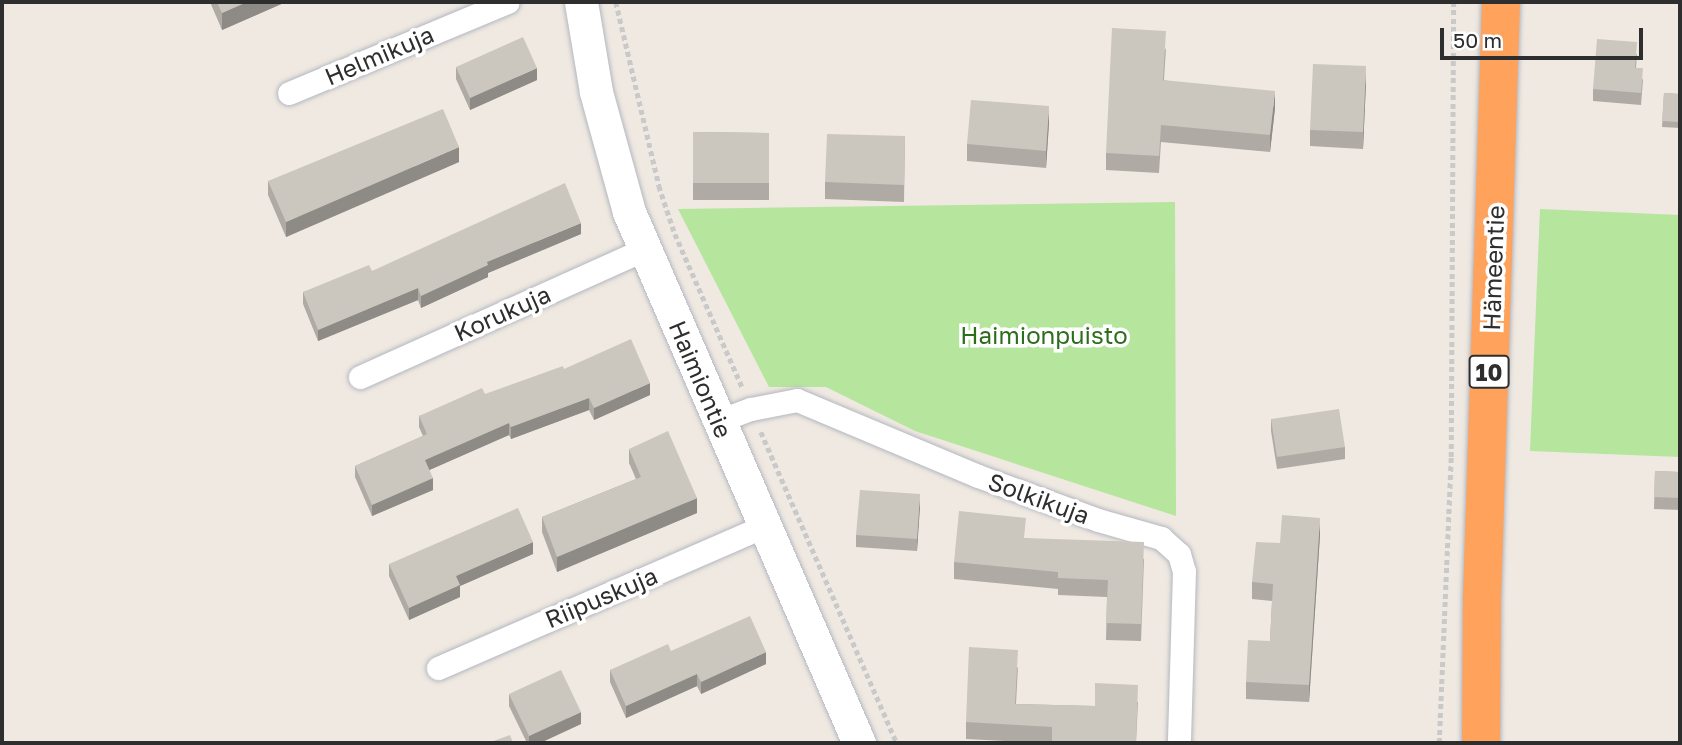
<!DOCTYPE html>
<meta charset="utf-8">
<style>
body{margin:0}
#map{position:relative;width:1682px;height:745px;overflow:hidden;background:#efe9e1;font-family:"Golos Text",sans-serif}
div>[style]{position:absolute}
.green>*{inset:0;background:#b6e59e}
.path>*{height:4.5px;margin-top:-2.25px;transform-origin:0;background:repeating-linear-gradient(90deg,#c9c9c9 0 5px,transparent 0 8.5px)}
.roads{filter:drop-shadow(0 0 2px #b4b7c1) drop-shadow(0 0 2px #b4b7c1)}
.street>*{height:23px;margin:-11.5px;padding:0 11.5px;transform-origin:11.5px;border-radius:11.5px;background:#fff}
.secondary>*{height:33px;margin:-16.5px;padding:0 16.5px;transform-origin:16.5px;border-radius:16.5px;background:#fff}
.highway>*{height:38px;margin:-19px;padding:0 19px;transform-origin:19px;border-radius:19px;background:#ffa35c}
.wall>*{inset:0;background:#afaba4}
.shaded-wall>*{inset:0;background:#8e8b86}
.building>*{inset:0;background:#cbc7bf}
span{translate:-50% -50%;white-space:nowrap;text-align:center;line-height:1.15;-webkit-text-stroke:7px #fff;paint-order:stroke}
.shield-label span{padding:2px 5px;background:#fff;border:2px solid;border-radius:5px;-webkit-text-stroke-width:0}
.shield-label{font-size:23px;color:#2e2e2e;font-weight:700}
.street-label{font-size:24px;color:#2e2e2e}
.park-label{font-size:24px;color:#2c6e1b}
.frame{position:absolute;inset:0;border:4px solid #2e2e2e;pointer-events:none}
.scale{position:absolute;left:1440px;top:28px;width:203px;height:32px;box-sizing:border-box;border:4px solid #2e2e2e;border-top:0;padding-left:9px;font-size:21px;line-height:24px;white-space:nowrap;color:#2e2e2e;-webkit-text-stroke:5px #fff;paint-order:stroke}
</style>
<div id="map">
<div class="green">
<i style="clip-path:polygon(1175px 202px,1176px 516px,915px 431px,826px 387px,769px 387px,678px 209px)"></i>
<i style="clip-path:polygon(1540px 209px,1680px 215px,1680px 457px,1530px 451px)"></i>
</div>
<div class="path">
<i style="left:616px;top:2px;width:189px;rotate:76.8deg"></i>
<i style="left:659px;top:186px;width:51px;rotate:71.6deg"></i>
<i style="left:675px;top:234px;width:169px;rotate:66.3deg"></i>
<i style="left:761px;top:432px;width:339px;rotate:66.4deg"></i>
<i style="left:1439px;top:743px;width:286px;rotate:-87.6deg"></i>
<i style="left:1451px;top:457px;width:455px;rotate:-89.7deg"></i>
</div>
<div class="roads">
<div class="street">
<i style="left:289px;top:93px;width:237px;rotate:-22.6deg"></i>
<i style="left:360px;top:377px;width:312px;rotate:-24.2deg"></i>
<i style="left:719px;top:421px;width:34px;rotate:-21deg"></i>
<i style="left:751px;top:409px;width:47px;rotate:-11.1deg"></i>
<i style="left:797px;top:400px;width:196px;rotate:22.8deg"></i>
<i style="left:978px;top:476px;width:128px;rotate:20.1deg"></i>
<i style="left:1098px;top:520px;width:66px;rotate:15.9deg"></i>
<i style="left:1161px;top:538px;width:24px;rotate:42deg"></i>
<i style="left:1179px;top:554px;width:18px;rotate:74deg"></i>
<i style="left:1184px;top:571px;width:172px;rotate:91.7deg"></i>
<i style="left:438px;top:668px;width:357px;rotate:-23.5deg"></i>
</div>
<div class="secondary">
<i style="left:581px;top:2px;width:91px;rotate:80.5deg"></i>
<i style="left:596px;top:92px;width:124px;rotate:74.6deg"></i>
<i style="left:629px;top:212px;width:579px;rotate:66.58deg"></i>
</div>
<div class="highway">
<i style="left:1481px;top:743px;width:144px;rotate:-89.6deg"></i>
<i style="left:1482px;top:599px;width:597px;rotate:-88.18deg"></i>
</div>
</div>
<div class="wall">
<i style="clip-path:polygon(210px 2px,286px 2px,222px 30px)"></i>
<i style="clip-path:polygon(1166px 48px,1164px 80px,1275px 108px,1270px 152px,1161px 142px,1159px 173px,1106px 170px,1106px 153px)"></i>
<i style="clip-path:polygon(1637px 54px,1636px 68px,1643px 80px,1641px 105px,1593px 101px,1593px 89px)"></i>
<i style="clip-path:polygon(456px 67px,537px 80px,470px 110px,456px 79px)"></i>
<i style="clip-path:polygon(1366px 83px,1363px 149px,1310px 146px,1310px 130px)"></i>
<i style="clip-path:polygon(1664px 93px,1680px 94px,1680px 128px,1662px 127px)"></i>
<i style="clip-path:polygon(1049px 123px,1046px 168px,967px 161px,967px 144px)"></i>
<i style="clip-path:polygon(693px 132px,769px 133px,769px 200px,693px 200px)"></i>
<i style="clip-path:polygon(905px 136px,904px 202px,825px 199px,825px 182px)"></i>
<i style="clip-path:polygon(459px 162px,286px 237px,268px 195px,268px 181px)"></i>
<i style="clip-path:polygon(581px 234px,488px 273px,488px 277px,421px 308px,418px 300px,318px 341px,303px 304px,303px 292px,372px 271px)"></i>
<i style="clip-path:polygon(564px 369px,650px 395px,594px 420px,589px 410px,511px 439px,509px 435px,429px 470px,433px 490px,372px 516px,355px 477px,355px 466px,423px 436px,419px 427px,419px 416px)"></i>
<i style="clip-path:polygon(1271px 419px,1345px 447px,1345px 459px,1277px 469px,1271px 431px)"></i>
<i style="clip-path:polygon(629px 449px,697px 513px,557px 572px,542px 532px,542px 517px,636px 479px,629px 463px)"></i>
<i style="clip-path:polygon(1655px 471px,1680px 472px,1680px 510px,1654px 509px)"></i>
<i style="clip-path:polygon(920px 506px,917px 551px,856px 547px,856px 535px)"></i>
<i style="clip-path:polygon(1320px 535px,1309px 702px,1246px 699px,1246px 682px,1270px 641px,1272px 601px,1252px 599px,1252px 582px,1280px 543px)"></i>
<i style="clip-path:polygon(1026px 538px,1144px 559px,1141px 641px,1106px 640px,1107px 597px,1058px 595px,1058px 589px,954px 579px,954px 562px)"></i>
<i style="clip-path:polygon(533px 554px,460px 586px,460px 597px,409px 620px,389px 576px,389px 564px)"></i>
<i style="clip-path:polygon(671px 651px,766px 664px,701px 694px,697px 686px,626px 718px,610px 682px,610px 670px)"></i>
<i style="clip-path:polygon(1018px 667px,1016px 704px,1095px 706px,1138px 702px,1136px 743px,1044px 743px,966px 739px,966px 722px)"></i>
<i style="clip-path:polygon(509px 694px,581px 724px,540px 743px,527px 743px,509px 706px)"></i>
</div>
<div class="shaded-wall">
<i style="clip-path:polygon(247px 2px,286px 2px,222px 30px,222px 13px)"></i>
<i style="clip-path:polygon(1366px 66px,1366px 83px,1363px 149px,1363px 132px)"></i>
<i style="clip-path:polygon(537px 68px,537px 80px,470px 110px,470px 98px)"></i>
<i style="clip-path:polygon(1275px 91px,1275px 108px,1270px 152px,1270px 135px)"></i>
<i style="clip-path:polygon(1049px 106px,1049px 123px,1046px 168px,1046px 151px)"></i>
<i style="clip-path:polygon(459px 147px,459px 162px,286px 237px,286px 222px)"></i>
<i style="clip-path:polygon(581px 223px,581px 234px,488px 273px,488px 277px,421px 308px,421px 296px,487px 262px)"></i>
<i style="clip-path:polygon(418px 288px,418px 300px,318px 341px,318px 330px)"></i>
<i style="clip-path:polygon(650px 383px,650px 395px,594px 420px,594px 408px)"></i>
<i style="clip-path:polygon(589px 398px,589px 410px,511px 439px,511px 427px)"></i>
<i style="clip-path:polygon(509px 423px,509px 435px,425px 472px,425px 460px)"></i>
<i style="clip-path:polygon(433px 478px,433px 490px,372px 516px,372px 505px)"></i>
<i style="clip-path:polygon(920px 494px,920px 506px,917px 551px,917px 539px)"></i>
<i style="clip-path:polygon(697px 498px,697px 513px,557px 572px,557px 557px)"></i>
<i style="clip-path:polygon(1320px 518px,1320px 535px,1309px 702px,1309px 685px)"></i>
<i style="clip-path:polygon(533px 542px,533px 554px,460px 586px,460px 597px,409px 620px,409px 608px,456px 576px)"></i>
<i style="clip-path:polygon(766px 652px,766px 664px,701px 694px,701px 682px)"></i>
<i style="clip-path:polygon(697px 674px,697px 686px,626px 718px,626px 706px)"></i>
<i style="clip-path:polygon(581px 712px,581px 724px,540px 743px,529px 743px,529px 736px)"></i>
</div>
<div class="building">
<i style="clip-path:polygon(217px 2px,247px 2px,222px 13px)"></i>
<i style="clip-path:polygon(1112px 28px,1166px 31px,1163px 80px,1275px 91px,1270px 135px,1161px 125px,1159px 156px,1106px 153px)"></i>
<i style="clip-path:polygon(523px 37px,537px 68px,470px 98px,456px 67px)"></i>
<i style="clip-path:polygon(1597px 39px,1637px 42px,1635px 68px,1643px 68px,1641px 93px,1593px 89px)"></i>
<i style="clip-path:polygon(1313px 64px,1366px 66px,1363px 132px,1310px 130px)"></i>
<i style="clip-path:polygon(1664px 93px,1680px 94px,1680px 122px,1662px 121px)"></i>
<i style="clip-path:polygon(971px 100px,1049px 106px,1046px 151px,967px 144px)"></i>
<i style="clip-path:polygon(443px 109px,459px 147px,286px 222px,268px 181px)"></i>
<i style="clip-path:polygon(693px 132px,769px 133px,769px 183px,693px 183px)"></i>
<i style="clip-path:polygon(827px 134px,905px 136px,904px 185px,825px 182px)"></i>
<i style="clip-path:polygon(565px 183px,581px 223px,487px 262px,488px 265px,421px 296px,418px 288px,318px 330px,303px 292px,369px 265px,372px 271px)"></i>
<i style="clip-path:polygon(631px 339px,650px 383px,594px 408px,589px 398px,511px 427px,509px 423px,425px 460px,433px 478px,372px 505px,355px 466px,427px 434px,419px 416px,482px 388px,485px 394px,563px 366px,564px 369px)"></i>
<i style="clip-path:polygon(1339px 409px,1345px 447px,1277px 457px,1271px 419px)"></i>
<i style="clip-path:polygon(668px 431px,697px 498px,557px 557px,542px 517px,641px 477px,629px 449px)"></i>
<i style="clip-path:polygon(1655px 471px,1680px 472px,1680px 498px,1654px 497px)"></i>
<i style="clip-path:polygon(860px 490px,920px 494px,917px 539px,856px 535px)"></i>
<i style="clip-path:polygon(518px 508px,533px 542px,456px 576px,460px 585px,409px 608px,389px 564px)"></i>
<i style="clip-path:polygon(959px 511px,1026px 518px,1024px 538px,1144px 542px,1141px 624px,1106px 623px,1108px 580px,1058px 578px,1058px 572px,954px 562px)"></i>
<i style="clip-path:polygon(1282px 515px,1320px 518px,1309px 685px,1246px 682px,1248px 640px,1270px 641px,1273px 584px,1252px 582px,1256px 542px,1280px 543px)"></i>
<i style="clip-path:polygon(750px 616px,766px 652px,701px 682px,697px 674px,626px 706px,610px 670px,668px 644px,671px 651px)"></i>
<i style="clip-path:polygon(969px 647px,1018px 650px,1015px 704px,1095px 706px,1095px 683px,1138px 685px,1136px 743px,1052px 743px,1052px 727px,966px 722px)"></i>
<i style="clip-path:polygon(561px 670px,581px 712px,529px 736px,509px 694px)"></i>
<i style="clip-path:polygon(510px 735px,513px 743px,488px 743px)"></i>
</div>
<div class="shield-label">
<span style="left:1489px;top:372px">10</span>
</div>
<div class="street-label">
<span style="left:379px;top:55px;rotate:-23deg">Helmikuja</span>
<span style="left:1493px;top:268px;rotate:-88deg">Hämeentie</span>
<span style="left:502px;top:313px;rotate:-24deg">Korukuja</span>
<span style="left:701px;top:379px;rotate:67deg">Haimiontie</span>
<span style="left:1039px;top:498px;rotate:20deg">Solkikuja</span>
<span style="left:601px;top:597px;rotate:-23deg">Riipuskuja</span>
</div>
<div class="park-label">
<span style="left:1044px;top:335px">Haimionpuisto</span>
</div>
<div class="frame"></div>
<div class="scale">50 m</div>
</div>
